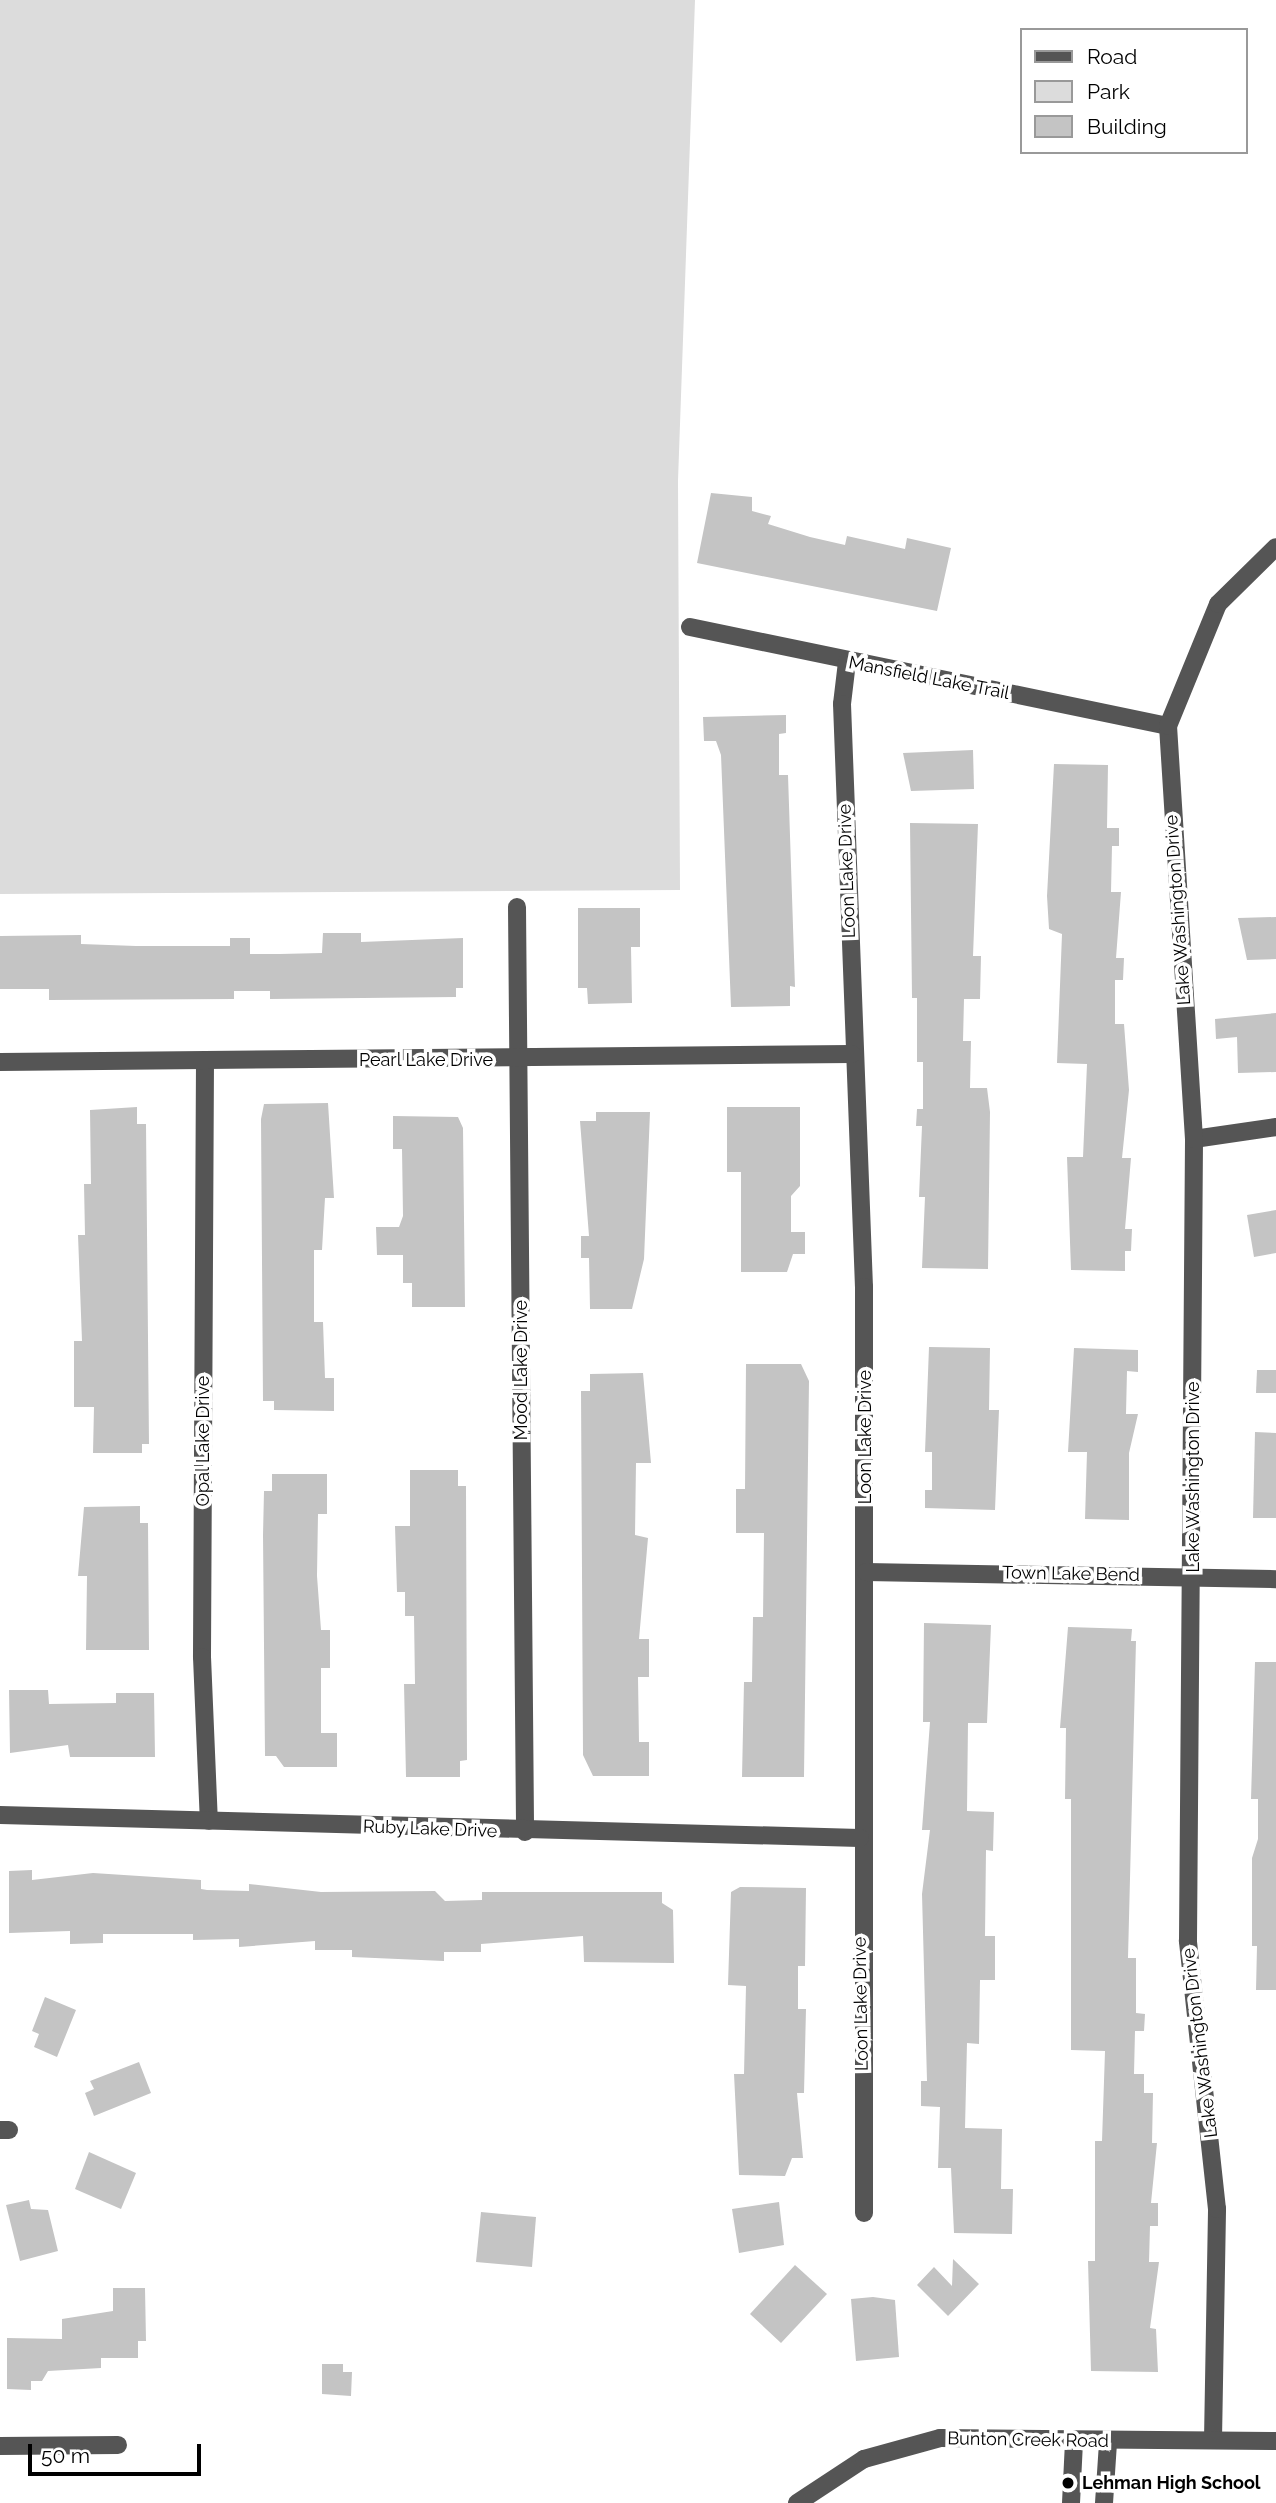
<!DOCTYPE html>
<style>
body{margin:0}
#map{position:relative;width:1276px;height:2503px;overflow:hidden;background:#fff;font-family:Raleway,sans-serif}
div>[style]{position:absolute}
.green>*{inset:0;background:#dcdcdc}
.building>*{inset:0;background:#c4c4c4}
.minor>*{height:18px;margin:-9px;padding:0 9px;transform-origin:9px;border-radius:9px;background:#555}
.dots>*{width:19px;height:19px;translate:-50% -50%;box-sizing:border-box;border:4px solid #fff;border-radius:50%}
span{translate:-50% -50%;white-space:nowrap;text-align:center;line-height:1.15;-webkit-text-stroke:7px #fff;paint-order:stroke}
.street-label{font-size:18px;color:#000}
.poi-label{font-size:18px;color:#000;font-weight:700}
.left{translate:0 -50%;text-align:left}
.legend{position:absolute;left:1020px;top:28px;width:228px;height:126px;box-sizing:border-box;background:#fff;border:2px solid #999;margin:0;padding:9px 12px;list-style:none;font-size:21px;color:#000}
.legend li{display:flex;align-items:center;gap:14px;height:35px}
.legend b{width:35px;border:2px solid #999}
.scale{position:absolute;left:28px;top:2444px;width:173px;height:32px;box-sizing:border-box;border:4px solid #000;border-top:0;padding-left:9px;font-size:21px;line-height:24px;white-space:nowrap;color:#000;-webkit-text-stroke:5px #fff;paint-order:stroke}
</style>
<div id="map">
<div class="green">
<i style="clip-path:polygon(0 0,695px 0,678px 481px,680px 890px,0 894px)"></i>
</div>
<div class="building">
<i style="clip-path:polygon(711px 493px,752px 497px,752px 511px,771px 516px,768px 524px,810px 537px,845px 545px,847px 536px,905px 549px,907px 538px,951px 548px,937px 611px,697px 563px)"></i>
<i style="clip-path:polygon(786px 715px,786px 733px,779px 734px,779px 775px,788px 775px,795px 987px,790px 986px,790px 1006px,731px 1007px,721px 755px,716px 741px,704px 741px,703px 717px)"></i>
<i style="clip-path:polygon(973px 750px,974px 789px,911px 791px,903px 753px)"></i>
<i style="clip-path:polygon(1054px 764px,1108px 765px,1107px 828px,1119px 828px,1119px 846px,1112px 846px,1111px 892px,1121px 892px,1116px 958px,1124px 958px,1123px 980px,1115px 980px,1115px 1024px,1124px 1024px,1129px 1090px,1122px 1158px,1131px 1158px,1125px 1229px,1132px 1229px,1131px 1251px,1125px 1251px,1125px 1271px,1071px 1270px,1067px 1157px,1083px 1157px,1087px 1064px,1057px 1063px,1062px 934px,1049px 929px,1047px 896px)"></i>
<i style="clip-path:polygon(910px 823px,978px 824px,973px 956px,981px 956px,980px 999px,964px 999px,963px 1041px,971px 1041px,970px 1088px,987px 1088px,990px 1112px,988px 1269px,922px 1268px,925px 1197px,919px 1197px,922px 1126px,916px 1126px,917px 1109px,923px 1109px,923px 1062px,917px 1062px,917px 998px,912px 998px)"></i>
<i style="clip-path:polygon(578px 908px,640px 908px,640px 947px,631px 947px,632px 1003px,588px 1004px,587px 988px,578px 988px)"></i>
<i style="clip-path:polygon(1276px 917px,1276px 959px,1247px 960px,1238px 918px)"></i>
<i style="clip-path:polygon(323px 933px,361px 933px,361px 942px,463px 938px,463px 988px,456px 988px,456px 997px,270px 999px,270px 991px,234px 991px,234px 999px,49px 1000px,49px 989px,0 989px,0 936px,81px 935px,81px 944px,136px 946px,230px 946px,230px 938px,250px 938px,250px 954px,280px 954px,322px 953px)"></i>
<i style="clip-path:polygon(1276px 1013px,1276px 1072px,1238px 1073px,1237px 1037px,1216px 1039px,1215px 1019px)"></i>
<i style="clip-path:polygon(328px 1103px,334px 1198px,325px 1198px,322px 1250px,314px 1250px,314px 1322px,323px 1322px,325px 1378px,334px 1378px,334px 1411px,274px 1410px,274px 1401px,263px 1401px,261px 1119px,264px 1104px)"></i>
<i style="clip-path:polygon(137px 1107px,137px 1124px,146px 1124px,149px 1444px,142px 1444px,142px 1453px,93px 1453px,94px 1407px,74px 1407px,74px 1341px,82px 1341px,78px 1235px,85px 1235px,84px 1184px,91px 1184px,90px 1110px)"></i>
<i style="clip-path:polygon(727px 1107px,800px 1107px,800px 1186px,791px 1196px,791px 1232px,805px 1232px,805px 1254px,793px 1254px,787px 1272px,741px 1272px,741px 1172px,727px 1172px)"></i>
<i style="clip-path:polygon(596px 1112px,650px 1112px,644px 1259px,632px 1309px,590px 1309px,589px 1258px,581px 1258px,581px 1236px,589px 1236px,580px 1121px,596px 1121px)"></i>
<i style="clip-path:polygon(393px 1116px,458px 1117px,463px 1128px,465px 1307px,412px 1307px,412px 1283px,403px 1283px,403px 1255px,377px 1255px,376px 1227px,399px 1227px,403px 1216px,402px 1149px,393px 1149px)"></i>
<i style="clip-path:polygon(1276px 1210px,1276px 1253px,1254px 1257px,1247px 1215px)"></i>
<i style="clip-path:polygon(929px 1347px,990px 1348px,989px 1410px,999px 1410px,995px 1510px,925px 1508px,925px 1490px,932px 1490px,932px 1452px,925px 1452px)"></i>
<i style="clip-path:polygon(1074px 1348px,1138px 1350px,1138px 1372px,1127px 1371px,1126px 1414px,1138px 1414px,1129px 1453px,1129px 1520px,1085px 1519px,1087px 1452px,1068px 1452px)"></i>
<i style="clip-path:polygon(746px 1364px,801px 1364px,809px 1381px,804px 1777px,742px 1777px,744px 1682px,752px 1682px,753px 1617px,763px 1617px,764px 1533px,736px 1533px,736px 1489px,745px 1489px)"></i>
<i style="clip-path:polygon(1257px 1370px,1276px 1370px,1276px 1393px,1256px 1393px)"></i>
<i style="clip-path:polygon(643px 1373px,651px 1463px,636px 1463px,635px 1535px,648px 1538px,639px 1639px,649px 1639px,649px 1677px,638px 1677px,639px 1742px,649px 1742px,649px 1776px,593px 1776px,583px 1755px,581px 1391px,590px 1391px,590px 1374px)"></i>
<i style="clip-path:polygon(1255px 1432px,1276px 1433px,1276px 1518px,1253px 1518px)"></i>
<i style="clip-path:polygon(410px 1470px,458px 1470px,458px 1486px,466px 1486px,467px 1760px,460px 1761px,460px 1777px,406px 1777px,404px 1684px,415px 1684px,414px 1616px,405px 1616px,405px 1592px,397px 1592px,395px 1526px,410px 1526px)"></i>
<i style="clip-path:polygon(272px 1474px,327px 1474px,327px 1514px,318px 1514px,317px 1576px,321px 1630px,330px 1630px,330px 1668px,321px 1668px,321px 1733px,337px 1733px,337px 1767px,284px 1767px,276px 1756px,265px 1756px,263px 1535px,264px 1491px,272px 1491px)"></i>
<i style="clip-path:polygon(140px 1506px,140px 1523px,148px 1523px,149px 1650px,86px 1650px,87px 1576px,78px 1576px,84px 1507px)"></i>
<i style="clip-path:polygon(924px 1623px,991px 1625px,987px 1723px,968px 1723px,967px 1811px,994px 1812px,993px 1851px,986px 1850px,985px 1936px,995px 1936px,995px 1980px,980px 1980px,979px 2044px,967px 2043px,965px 2128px,1002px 2129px,1001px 2189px,1013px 2189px,1012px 2234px,954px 2233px,951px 2168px,938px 2168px,940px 2107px,921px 2106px,921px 2081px,927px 2081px,922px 1894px,930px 1830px,922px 1830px,930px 1722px,923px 1722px)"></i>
<i style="clip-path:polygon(1068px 1627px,1132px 1629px,1131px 1641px,1136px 1641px,1128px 1958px,1136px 1958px,1136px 2013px,1145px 2014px,1144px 2031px,1135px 2031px,1134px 2074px,1144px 2074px,1144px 2093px,1153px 2093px,1152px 2143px,1157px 2143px,1151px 2203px,1158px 2203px,1158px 2226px,1150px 2226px,1149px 2262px,1159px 2262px,1150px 2328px,1156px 2329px,1158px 2372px,1091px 2371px,1088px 2261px,1095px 2261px,1095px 2141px,1102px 2141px,1105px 2051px,1071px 2050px,1071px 1799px,1065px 1799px,1066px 1728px,1060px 1728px)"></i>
<i style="clip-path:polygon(1255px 1662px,1276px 1662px,1276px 1990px,1256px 1990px,1257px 1946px,1252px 1946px,1252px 1858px,1258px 1839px,1258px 1799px,1251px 1799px)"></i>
<i style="clip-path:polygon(9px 1690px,48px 1690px,49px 1704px,116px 1703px,116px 1693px,154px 1693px,155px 1757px,70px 1757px,68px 1745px,10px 1753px)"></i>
<i style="clip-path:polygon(32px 1870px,32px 1880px,93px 1873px,201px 1880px,201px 1889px,207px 1890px,249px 1891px,249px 1884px,321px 1892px,435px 1891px,445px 1901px,482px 1900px,482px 1892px,662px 1892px,662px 1903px,673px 1910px,674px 1963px,584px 1962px,583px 1936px,481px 1944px,481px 1952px,444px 1952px,444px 1961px,352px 1957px,352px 1950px,315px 1950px,315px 1941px,239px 1947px,239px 1939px,193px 1940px,193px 1934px,103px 1934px,103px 1943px,70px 1944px,70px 1931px,9px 1933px,9px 1871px)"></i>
<i style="clip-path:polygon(740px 1887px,806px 1888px,805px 1966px,798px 1966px,798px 2009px,806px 2009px,804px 2093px,797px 2093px,803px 2158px,792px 2158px,785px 2176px,739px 2175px,734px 2074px,744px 2074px,746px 1986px,728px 1985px,731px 1892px)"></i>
<i style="clip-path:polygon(45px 1997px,76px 2010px,57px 2057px,34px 2047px,39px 2034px,32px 2031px)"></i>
<i style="clip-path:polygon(139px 2062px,151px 2093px,94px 2116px,85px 2093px,94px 2089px,90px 2081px)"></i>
<i style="clip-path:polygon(89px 2152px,136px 2173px,121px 2209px,75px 2189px)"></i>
<i style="clip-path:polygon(29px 2200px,31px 2209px,48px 2210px,58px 2251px,20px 2261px,6px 2205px)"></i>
<i style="clip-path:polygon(779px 2202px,784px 2245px,739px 2253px,732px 2209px)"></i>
<i style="clip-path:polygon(481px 2212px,536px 2217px,532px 2267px,476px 2262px)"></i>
<i style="clip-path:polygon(953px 2259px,979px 2284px,948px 2316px,917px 2285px,934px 2267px,952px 2286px)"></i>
<i style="clip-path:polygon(795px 2265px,827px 2294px,781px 2343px,750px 2314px)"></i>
<i style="clip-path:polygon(113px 2288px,145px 2288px,146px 2341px,138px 2341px,138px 2358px,101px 2358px,101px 2368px,48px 2371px,42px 2381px,31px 2381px,31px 2390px,7px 2389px,7px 2338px,62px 2339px,62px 2319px,113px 2311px)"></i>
<i style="clip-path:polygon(873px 2297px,895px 2300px,899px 2357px,856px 2361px,851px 2299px)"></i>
<i style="clip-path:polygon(322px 2364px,343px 2364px,343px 2372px,352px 2372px,351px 2396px,322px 2394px)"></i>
</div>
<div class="minor">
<i style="left:690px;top:627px;width:488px;rotate:11.7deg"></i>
<i style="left:847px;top:662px;width:42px;rotate:96.8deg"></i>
<i style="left:842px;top:704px;width:583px;rotate:87.84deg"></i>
<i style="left:864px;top:1287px;width:926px;rotate:90deg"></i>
<i style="left:517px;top:907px;width:925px;rotate:89.5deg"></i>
<i style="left:205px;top:1060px;width:597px;rotate:90.29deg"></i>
<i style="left:202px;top:1657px;width:164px;rotate:87.6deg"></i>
<i style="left:0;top:1062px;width:852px;rotate:-0.54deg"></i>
<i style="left:1194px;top:1139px;width:83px;rotate:-8.3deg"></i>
<i style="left:866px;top:1572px;width:410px;rotate:1deg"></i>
<i style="left:0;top:1815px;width:860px;rotate:1.53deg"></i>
<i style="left:0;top:2130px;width:9px"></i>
<i style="left:1213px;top:2440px;width:231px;rotate:-89deg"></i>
<i style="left:1217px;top:2209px;width:270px;rotate:-96.2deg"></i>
<i style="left:1188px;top:1941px;width:802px;rotate:-89.57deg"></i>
<i style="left:1194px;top:1139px;width:414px;rotate:-93.6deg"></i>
<i style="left:1168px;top:726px;width:132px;rotate:-67.7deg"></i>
<i style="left:1218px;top:604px;width:81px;rotate:-44.5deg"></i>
<i style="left:0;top:2446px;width:118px;rotate:-0.5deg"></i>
<i style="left:797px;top:2503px;width:80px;rotate:-33.3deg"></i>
<i style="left:864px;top:2459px;width:79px;rotate:-15.4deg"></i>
<i style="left:940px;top:2438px;width:336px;rotate:0.5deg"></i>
<i style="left:1071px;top:2503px;width:61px;rotate:-87.2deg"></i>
<i style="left:1104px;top:2503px;width:61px;rotate:-86.2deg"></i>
</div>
<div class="dots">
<i style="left:1068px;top:2483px;background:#000"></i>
</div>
<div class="street-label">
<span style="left:929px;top:678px;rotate:11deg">Mansfield Lake Trail</span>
<span style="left:847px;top:871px;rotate:-92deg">Loon Lake Drive</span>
<span style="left:1178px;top:910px;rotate:-94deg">Lake Washington Drive</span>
<span style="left:426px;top:1060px">Pearl Lake Drive</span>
<span style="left:521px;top:1370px;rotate:-90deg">Mood Lake Drive</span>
<span style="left:865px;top:1437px;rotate:-90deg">Loon Lake Drive</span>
<span style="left:203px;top:1441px;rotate:-90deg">Opal Lake Drive</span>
<span style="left:1193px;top:1477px;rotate:-90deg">Lake Washington Drive</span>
<span style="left:1071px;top:1574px;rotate:1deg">Town Lake Bend</span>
<span style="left:430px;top:1829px;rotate:2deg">Ruby Lake Drive</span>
<span style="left:861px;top:2004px;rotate:-91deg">Loon Lake Drive</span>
<span style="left:1200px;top:2043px;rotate:-97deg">Lake Washington Drive</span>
<span style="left:1028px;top:2440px;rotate:1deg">Bunton Creek Road</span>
</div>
<div class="poi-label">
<span class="left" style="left:1082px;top:2483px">Lehman High School</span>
</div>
<ul class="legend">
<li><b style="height:9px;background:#555"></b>Road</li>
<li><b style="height:19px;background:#dcdcdc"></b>Park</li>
<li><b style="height:19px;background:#c4c4c4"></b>Building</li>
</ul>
<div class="scale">50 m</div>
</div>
